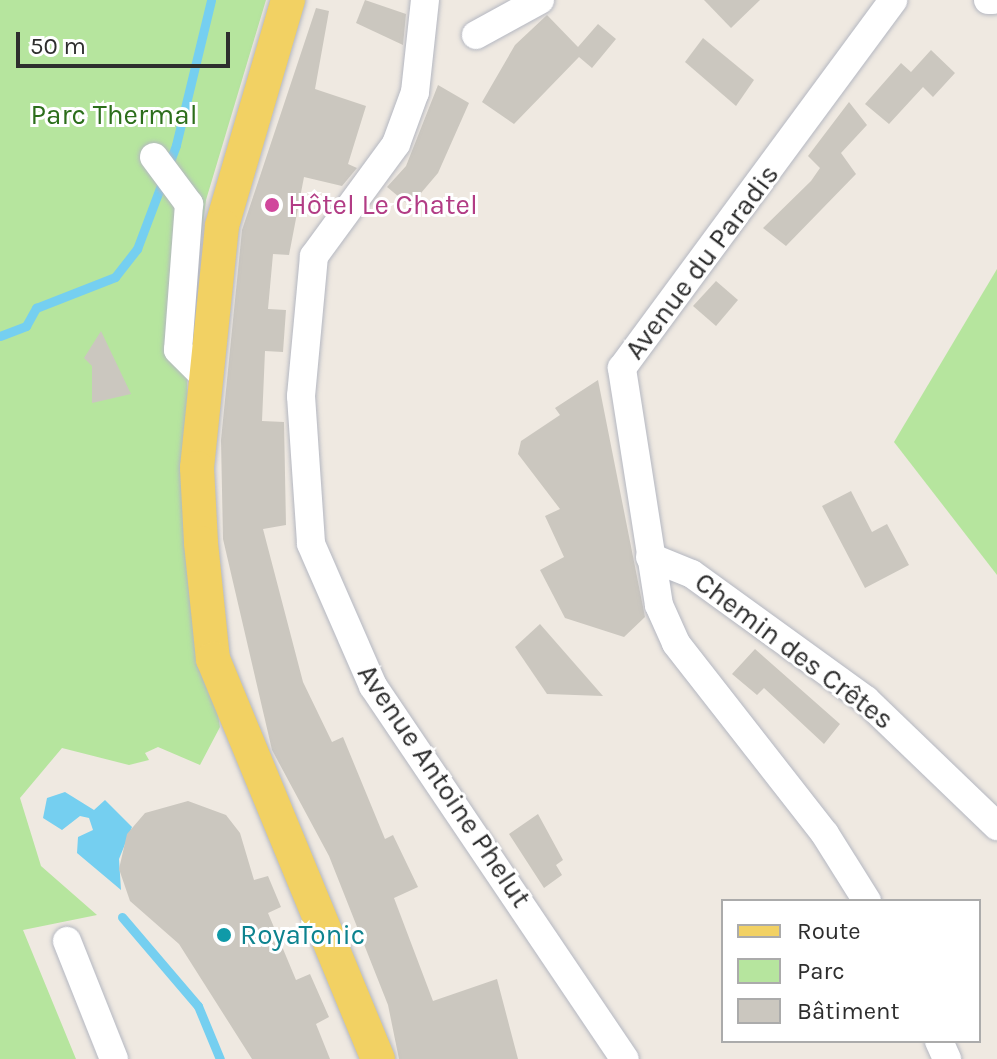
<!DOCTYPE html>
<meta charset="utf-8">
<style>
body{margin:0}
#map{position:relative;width:997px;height:1059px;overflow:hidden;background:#efe9e1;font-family:Karla,sans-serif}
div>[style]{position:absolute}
.green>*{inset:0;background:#b6e59e}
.water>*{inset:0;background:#75cff0}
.stream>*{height:9px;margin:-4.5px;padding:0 4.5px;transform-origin:4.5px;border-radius:4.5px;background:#75cff0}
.building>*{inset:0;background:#cbc7bf}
.roads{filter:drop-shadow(0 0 2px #b4b7c1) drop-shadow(0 0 2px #b4b7c1)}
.minor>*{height:28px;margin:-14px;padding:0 14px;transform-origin:14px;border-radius:14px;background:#fff}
.major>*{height:34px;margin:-17px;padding:0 17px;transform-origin:17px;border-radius:17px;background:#f2d163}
.dots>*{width:22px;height:22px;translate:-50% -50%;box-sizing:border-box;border:4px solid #fff;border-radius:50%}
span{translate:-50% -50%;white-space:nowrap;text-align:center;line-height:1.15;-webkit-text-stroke:6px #fff;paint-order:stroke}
.park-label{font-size:28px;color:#2c6e1b}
.hotel-label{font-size:28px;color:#b23c85}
.left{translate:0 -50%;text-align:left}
.street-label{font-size:28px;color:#2e2e2e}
.culture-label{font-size:28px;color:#0d838f}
.legend{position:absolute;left:721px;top:899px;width:260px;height:144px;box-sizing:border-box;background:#fff;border:2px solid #ababab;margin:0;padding:10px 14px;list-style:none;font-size:24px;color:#2e2e2e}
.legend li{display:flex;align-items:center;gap:16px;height:40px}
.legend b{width:40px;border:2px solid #ababab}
.scale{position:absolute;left:16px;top:32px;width:214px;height:36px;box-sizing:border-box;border:4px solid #2e2e2e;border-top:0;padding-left:10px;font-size:24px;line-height:28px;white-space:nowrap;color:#2e2e2e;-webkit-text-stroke:6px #fff;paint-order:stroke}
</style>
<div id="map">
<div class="green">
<i style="clip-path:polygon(0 0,266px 0,206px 200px,186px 355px,195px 577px,220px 727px,200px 765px,158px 747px,145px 753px,149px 760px,129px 765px,62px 748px,20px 798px,41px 866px,97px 915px,23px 930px,76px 1059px,0 1059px)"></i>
<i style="clip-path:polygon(997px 269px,997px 575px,894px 442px)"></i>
</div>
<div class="water">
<i style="clip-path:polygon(65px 792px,94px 810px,105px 800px,132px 827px,119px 859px,121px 890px,77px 853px,78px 837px,93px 830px,89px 818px,80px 816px,62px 830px,43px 818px,47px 798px)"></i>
</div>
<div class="stream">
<i style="left:0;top:336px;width:28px;rotate:-21deg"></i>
<i style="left:26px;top:326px;width:21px;rotate:-61deg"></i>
<i style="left:36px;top:308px;width:85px;rotate:-21.4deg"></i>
<i style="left:115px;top:277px;width:36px;rotate:-52deg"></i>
<i style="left:137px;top:249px;width:111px;rotate:-69.4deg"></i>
<i style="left:176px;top:145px;width:149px;rotate:-76.4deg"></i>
<i style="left:122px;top:917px;width:117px;rotate:49.5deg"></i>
<i style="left:198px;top:1006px;width:57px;rotate:67.5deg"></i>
</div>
<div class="building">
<i style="clip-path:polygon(365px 0,406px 14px,403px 45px,356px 23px)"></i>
<i style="clip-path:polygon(704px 0,760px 0,731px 28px)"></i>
<i style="clip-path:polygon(316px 8px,329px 11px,315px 89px,366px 106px,348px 164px,357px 168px,342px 186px,304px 177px,289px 255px,273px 254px,268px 309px,286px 310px,283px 352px,265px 351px,262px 421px,284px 422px,286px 525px,263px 529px,303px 682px,332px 742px,343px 737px,385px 839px,393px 835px,418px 887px,394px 898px,433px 1001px,497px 979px,518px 1059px,399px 1059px,388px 1005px,329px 856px,272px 750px,223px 539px,221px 440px,242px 230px)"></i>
<i style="clip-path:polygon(547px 15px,578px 47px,598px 24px,616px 39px,592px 68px,579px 57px,514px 124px,482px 102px,515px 45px)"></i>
<i style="clip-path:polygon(703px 38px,754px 80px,736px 106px,685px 62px)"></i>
<i style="clip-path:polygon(931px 50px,955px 73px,933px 97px,923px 87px,889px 124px,865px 104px,901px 63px,911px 72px)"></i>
<i style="clip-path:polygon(438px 85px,469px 103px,438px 173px,410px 206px,387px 187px,406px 166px)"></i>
<i style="clip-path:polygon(849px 102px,867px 125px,841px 153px,856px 174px,786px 246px,763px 228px,811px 181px,820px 168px,808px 156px)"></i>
<i style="clip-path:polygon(716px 281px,738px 300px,716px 326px,693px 306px)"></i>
<i style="clip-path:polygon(101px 331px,131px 394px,92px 403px,92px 366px,84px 358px)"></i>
<i style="clip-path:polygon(598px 380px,645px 617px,624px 637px,565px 618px,540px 570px,564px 557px,545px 516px,560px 509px,518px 454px,521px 441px,560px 415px,555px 408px)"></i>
<i style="clip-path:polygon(851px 491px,872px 532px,887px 524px,909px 565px,865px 588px,822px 506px)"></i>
<i style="clip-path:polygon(540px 624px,603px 696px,547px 694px,515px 647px)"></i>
<i style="clip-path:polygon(755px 649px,840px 724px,824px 744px,764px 688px,757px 695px,732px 674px)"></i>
<i style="clip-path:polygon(188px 801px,226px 815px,240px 833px,254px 880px,268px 876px,281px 907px,268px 913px,296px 980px,310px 974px,329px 1017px,316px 1024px,330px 1059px,252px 1059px,179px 944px,130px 901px,119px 869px,127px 834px,145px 813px)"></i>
<i style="clip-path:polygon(538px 814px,563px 860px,556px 865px,562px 875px,544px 888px,509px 834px)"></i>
</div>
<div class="roads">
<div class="minor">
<i style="left:425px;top:0;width:93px;rotate:96.2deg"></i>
<i style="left:415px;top:92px;width:55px;rotate:110.1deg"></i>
<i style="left:396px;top:144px;width:139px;rotate:126.2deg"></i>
<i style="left:314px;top:256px;width:141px;rotate:95.3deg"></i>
<i style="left:301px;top:396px;width:148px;rotate:86.1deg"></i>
<i style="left:311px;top:544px;width:155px;rotate:66.4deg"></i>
<i style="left:373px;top:686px;width:450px;rotate:56deg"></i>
<i style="left:988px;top:0;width:5px"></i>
<i style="left:476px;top:35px;width:73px;rotate:-28.7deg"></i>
<i style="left:154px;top:157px;width:59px;rotate:53.3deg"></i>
<i style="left:189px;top:204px;width:146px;rotate:94.3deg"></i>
<i style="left:178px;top:350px;width:38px;rotate:45deg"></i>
<i style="left:650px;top:557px;width:45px;rotate:22deg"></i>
<i style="left:692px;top:574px;width:215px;rotate:35.9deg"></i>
<i style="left:866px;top:700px;width:182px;rotate:43.9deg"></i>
<i style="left:867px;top:901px;width:79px;rotate:-122.1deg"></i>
<i style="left:825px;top:834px;width:242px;rotate:-128deg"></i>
<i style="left:676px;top:643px;width:42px;rotate:-114.1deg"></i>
<i style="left:659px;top:605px;width:240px;rotate:-98.9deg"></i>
<i style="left:622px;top:368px;width:457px;rotate:-53.6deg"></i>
<i style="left:67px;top:941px;width:127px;rotate:68.3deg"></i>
<i style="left:939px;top:1041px;width:20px;rotate:66deg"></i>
</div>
<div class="major">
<i style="left:288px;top:0;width:235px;rotate:106.3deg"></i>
<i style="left:222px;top:226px;width:243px;rotate:95.9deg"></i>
<i style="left:197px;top:468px;width:75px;rotate:86.9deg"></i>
<i style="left:201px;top:543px;width:117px;rotate:84.1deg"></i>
<i style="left:213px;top:659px;width:433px;rotate:67.6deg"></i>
</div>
</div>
<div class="dots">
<i style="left:272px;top:205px;background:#d1479c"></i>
<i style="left:224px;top:935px;background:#0f9aa8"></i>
</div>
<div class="park-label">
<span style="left:114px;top:115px">Parc Thermal</span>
</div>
<div class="hotel-label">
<span class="left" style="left:288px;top:205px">Hôtel Le Chatel</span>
</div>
<div class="street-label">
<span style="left:702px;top:262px;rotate:-53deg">Avenue du Paradis</span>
<span style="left:794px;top:651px;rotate:37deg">Chemin des Crêtes</span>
<span style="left:444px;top:786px;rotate:56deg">Avenue Antoine Phelut</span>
</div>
<div class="culture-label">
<span class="left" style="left:240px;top:935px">RoyaTonic</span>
</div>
<ul class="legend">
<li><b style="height:10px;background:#f2d163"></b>Route</li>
<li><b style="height:22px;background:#b6e59e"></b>Parc</li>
<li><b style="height:22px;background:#cbc7bf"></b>Bâtiment</li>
</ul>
<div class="scale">50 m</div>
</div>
